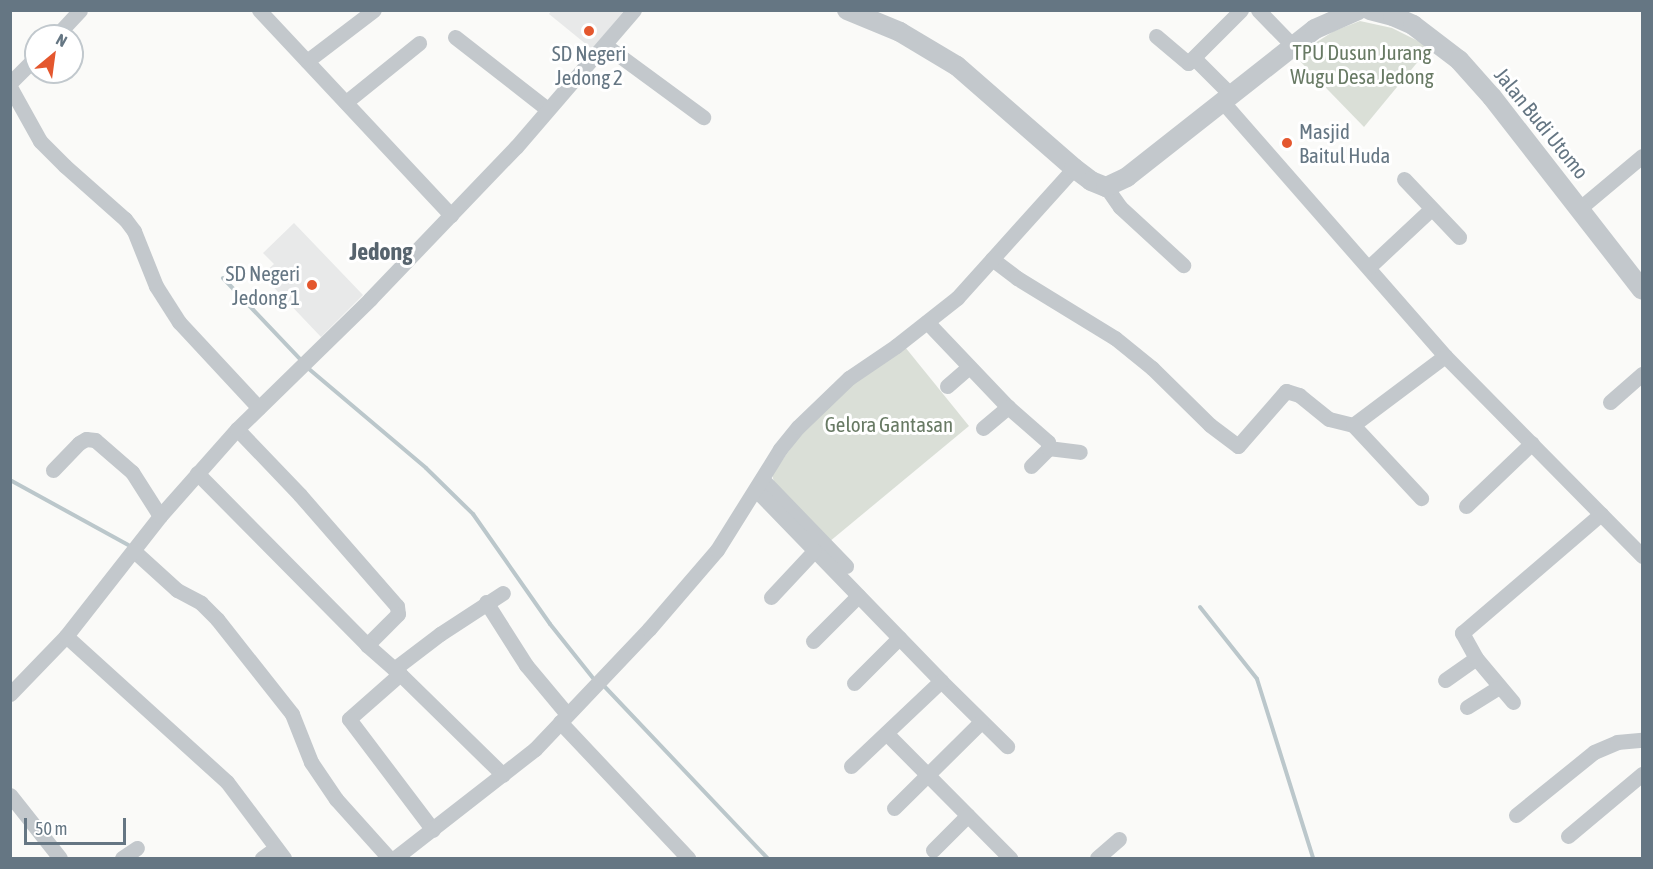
<!DOCTYPE html>
<style>
body{margin:0}
#map{position:relative;width:1653px;height:869px;overflow:hidden;background:#fafaf8;font-family:"Asap Condensed",sans-serif}
div>[style]{position:absolute}
.built>*{inset:0;background:#e8e9e9}
.green>*{inset:0;background:#dadfd7}
.stream>*{height:4px;margin:-2px;padding:0 2px;transform-origin:2px;border-radius:2px;background:#bbc7cb}
.minor>*{height:15px;margin:-7.5px;padding:0 7.5px;transform-origin:7.5px;border-radius:7.5px;background:#c3c8cc}
.tertiary>*{height:20px;margin:-10px;padding:0 10px;transform-origin:10px;border-radius:10px;background:#c3c8cc}
.dots>*{width:16px;height:16px;translate:-50% -50%;box-sizing:border-box;border:3px solid #fff;border-radius:50%}
span{translate:-50% -50%;white-space:nowrap;text-align:center;line-height:1.15;-webkit-text-stroke:6px #fff;paint-order:stroke}
.park-label{font-size:21px;color:#687a64}
.poi-label{font-size:21px;color:#657683}
.left{translate:0 -50%;text-align:left}
.right{translate:-100% -50%;text-align:right}
.street-label{font-size:21px;color:#657683}
.quarter-label{font-size:24px;color:#57646e;font-weight:700}
.frame{position:absolute;inset:0;border:12px solid #657683;pointer-events:none}
.north{position:absolute;left:24px;top:24px;width:60px;height:60px;box-sizing:border-box;background:#fff;border:2px solid #c1c8cd;border-radius:50%;rotate:29deg;font-size:16px;font-weight:700;line-height:24px;text-align:center;color:#657683}
.north::after{content:'';display:block;margin:auto;width:21px;height:27px;background:#e4572e;clip-path:polygon(50% 0,100% 100%,50% 72%,0 100%)}
.scale{position:absolute;left:24px;top:818px;width:102px;height:27px;box-sizing:border-box;border:3px solid #657683;border-top:0;padding-left:8px;font-size:18px;line-height:21px;white-space:nowrap;color:#657683;-webkit-text-stroke:4px #fff;paint-order:stroke}
</style>
<div id="map">
<div class="built">
<i style="clip-path:polygon(552px 10px,624px 11px,592px 49px,549px 14px)"></i>
<i style="clip-path:polygon(294px 223px,363px 295px,321px 337px,262px 275px,274px 264px,263px 253px)"></i>
</div>
<div class="green">
<i style="clip-path:polygon(1360px 21px,1392px 28px,1430px 47px,1364px 127px,1295px 56px,1334px 31px)"></i>
<i style="clip-path:polygon(905px 347px,969px 426px,829px 542px,775px 485px,772px 475px,806px 426px,849px 387px)"></i>
</div>
<div class="stream">
<i style="left:223px;top:278px;width:112px;rotate:46.5deg"></i>
<i style="left:309px;top:369px;width:153px;rotate:40.2deg"></i>
<i style="left:426px;top:468px;width:66px;rotate:44.4deg"></i>
<i style="left:473px;top:514px;width:134px;rotate:55deg"></i>
<i style="left:550px;top:624px;width:69px;rotate:51.5deg"></i>
<i style="left:10px;top:480px;width:135px;rotate:28.8deg"></i>
<i style="left:1200px;top:607px;width:92px;rotate:51.6deg"></i>
<i style="left:1257px;top:679px;width:188px;rotate:72.6deg"></i>
<i style="left:605px;top:687px;width:236px;rotate:46.5deg"></i>
</div>
<div class="minor">
<i style="left:259px;top:10px;width:281px;rotate:46.9deg"></i>
<i style="left:1258px;top:10px;width:49px;rotate:45.8deg"></i>
<i style="left:56px;top:36px;width:35px;rotate:-47deg"></i>
<i style="left:1156px;top:36px;width:42px;rotate:40.2deg"></i>
<i style="left:1188px;top:63px;width:75px;rotate:-45deg"></i>
<i style="left:455px;top:37px;width:117px;rotate:38deg"></i>
<i style="left:605px;top:45px;width:122px;rotate:36.3deg"></i>
<i style="left:1194px;top:58px;width:51px;rotate:45deg"></i>
<i style="left:307px;top:61px;width:84px;rotate:-37.3deg"></i>
<i style="left:10px;top:83px;width:37px;rotate:-45deg"></i>
<i style="left:10px;top:87px;width:62px;rotate:60.9deg"></i>
<i style="left:40px;top:141px;width:35px;rotate:45deg"></i>
<i style="left:65px;top:166px;width:80px;rotate:41.5deg"></i>
<i style="left:125px;top:219px;width:15px;rotate:53deg"></i>
<i style="left:134px;top:231px;width:59px;rotate:68.2deg"></i>
<i style="left:156px;top:286px;width:43px;rotate:57.4deg"></i>
<i style="left:179px;top:322px;width:117px;rotate:47.1deg"></i>
<i style="left:1221px;top:100px;width:340px;rotate:48.8deg"></i>
<i style="left:1445px;top:356px;width:281px;rotate:45.4deg"></i>
<i style="left:346px;top:102px;width:94px;rotate:-38.9deg"></i>
<i style="left:1404px;top:179px;width:80px;rotate:46.5deg"></i>
<i style="left:1106px;top:187px;width:24px;rotate:55deg"></i>
<i style="left:1120px;top:207px;width:86px;rotate:42.6deg"></i>
<i style="left:1580px;top:208px;width:81px;rotate:-40deg"></i>
<i style="left:992px;top:259px;width:31px;rotate:37deg"></i>
<i style="left:1017px;top:278px;width:115px;rotate:31.5deg"></i>
<i style="left:1115px;top:338px;width:48px;rotate:39deg"></i>
<i style="left:1152px;top:368px;width:81px;rotate:44.5deg"></i>
<i style="left:1210px;top:425px;width:35px;rotate:37deg"></i>
<i style="left:1238px;top:446px;width:73px;rotate:-48.9deg"></i>
<i style="left:1286px;top:391px;width:14px;rotate:17deg"></i>
<i style="left:1299px;top:395px;width:38px;rotate:39deg"></i>
<i style="left:1329px;top:419px;width:25px;rotate:14deg"></i>
<i style="left:1353px;top:425px;width:115px;rotate:-36.9deg"></i>
<i style="left:1369px;top:267px;width:85px;rotate:-43.1deg"></i>
<i style="left:927px;top:322px;width:117px;rotate:46.4deg"></i>
<i style="left:1008px;top:407px;width:53px;rotate:41.2deg"></i>
<i style="left:1048px;top:442px;width:7px;rotate:90deg"></i>
<i style="left:1048px;top:449px;width:24px;rotate:135deg"></i>
<i style="left:947px;top:386px;width:29px;rotate:-41deg"></i>
<i style="left:1610px;top:402px;width:43px;rotate:-41.2deg"></i>
<i style="left:1353px;top:425px;width:100px;rotate:47deg"></i>
<i style="left:983px;top:428px;width:33px;rotate:-40deg"></i>
<i style="left:237px;top:429px;width:91px;rotate:46.3deg"></i>
<i style="left:300px;top:495px;width:147px;rotate:48.9deg"></i>
<i style="left:397px;top:606px;width:8px;rotate:83deg"></i>
<i style="left:398px;top:614px;width:44px;rotate:135deg"></i>
<i style="left:1048px;top:448px;width:32px;rotate:7deg"></i>
<i style="left:53px;top:470px;width:37px;rotate:-46deg"></i>
<i style="left:79px;top:443px;width:8px;rotate:-30deg"></i>
<i style="left:86px;top:439px;width:9px;rotate:6deg"></i>
<i style="left:95px;top:440px;width:49px;rotate:40.9deg"></i>
<i style="left:132px;top:472px;width:52px;rotate:57.5deg"></i>
<i style="left:197px;top:473px;width:242px;rotate:45.3deg"></i>
<i style="left:367px;top:645px;width:44px;rotate:41.3deg"></i>
<i style="left:400px;top:674px;width:144px;rotate:44.4deg"></i>
<i style="left:762px;top:479px;width:121px;rotate:46deg"></i>
<i style="left:756px;top:490px;width:266px;rotate:45.9deg"></i>
<i style="left:941px;top:681px;width:93px;rotate:44.6deg"></i>
<i style="left:1466px;top:506px;width:91px;rotate:-43.7deg"></i>
<i style="left:134px;top:551px;width:58px;rotate:42.2deg"></i>
<i style="left:177px;top:590px;width:27px;rotate:28deg"></i>
<i style="left:201px;top:603px;width:23px;rotate:45deg"></i>
<i style="left:217px;top:619px;width:121px;rotate:51.7deg"></i>
<i style="left:292px;top:714px;width:52px;rotate:68.4deg"></i>
<i style="left:311px;top:762px;width:45px;rotate:56deg"></i>
<i style="left:336px;top:799px;width:79px;rotate:48.1deg"></i>
<i style="left:771px;top:597px;width:63px;rotate:-46.9deg"></i>
<i style="left:486px;top:602px;width:75px;rotate:57.6deg"></i>
<i style="left:526px;top:665px;width:64px;rotate:50.1deg"></i>
<i style="left:66px;top:636px;width:217px;rotate:42.2deg"></i>
<i style="left:227px;top:782px;width:95px;rotate:53.1deg"></i>
<i style="left:813px;top:641px;width:64px;rotate:-45deg"></i>
<i style="left:394px;top:669px;width:58px;rotate:-37.3deg"></i>
<i style="left:440px;top:634px;width:75px;rotate:-33.1deg"></i>
<i style="left:400px;top:674px;width:68px;rotate:138.6deg"></i>
<i style="left:349px;top:719px;width:139px;rotate:52.9deg"></i>
<i style="left:1445px;top:680px;width:38px;rotate:-35deg"></i>
<i style="left:854px;top:683px;width:64px;rotate:-45deg"></i>
<i style="left:10px;top:694px;width:81px;rotate:-46deg"></i>
<i style="left:66px;top:636px;width:152px;rotate:-51.9deg"></i>
<i style="left:160px;top:516px;width:116px;rotate:-48.5deg"></i>
<i style="left:237px;top:429px;width:186px;rotate:-44.3deg"></i>
<i style="left:370px;top:299px;width:211px;rotate:-46.2deg"></i>
<i style="left:516px;top:147px;width:181px;rotate:-49.3deg"></i>
<i style="left:1513px;top:702px;width:57px;rotate:-130.1deg"></i>
<i style="left:1476px;top:658px;width:29px;rotate:-119deg"></i>
<i style="left:1462px;top:633px;width:183px;rotate:-40.6deg"></i>
<i style="left:1467px;top:707px;width:36px;rotate:-32deg"></i>
<i style="left:560px;top:722px;width:187px;rotate:46.7deg"></i>
<i style="left:887px;top:734px;width:175px;rotate:45.2deg"></i>
<i style="left:851px;top:766px;width:124px;rotate:-43.4deg"></i>
<i style="left:10px;top:795px;width:80px;rotate:51.6deg"></i>
<i style="left:894px;top:808px;width:122px;rotate:-44.7deg"></i>
<i style="left:1516px;top:815px;width:100px;rotate:-38.9deg"></i>
<i style="left:1594px;top:752px;width:25px;rotate:-23deg"></i>
<i style="left:1617px;top:742px;width:25px;rotate:-5deg"></i>
<i style="left:1568px;top:836px;width:97px;rotate:-40deg"></i>
<i style="left:933px;top:850px;width:49px;rotate:-45deg"></i>
<i style="left:122px;top:858px;width:18px;rotate:-34deg"></i>
<i style="left:262px;top:858px;width:17px;rotate:-36deg"></i>
<i style="left:395px;top:858px;width:177px;rotate:-37.9deg"></i>
<i style="left:535px;top:749px;width:166px;rotate:-46.5deg"></i>
<i style="left:649px;top:629px;width:104px;rotate:-49.3deg"></i>
<i style="left:717px;top:550px;width:119px;rotate:-58deg"></i>
<i style="left:780px;top:449px;width:28px;rotate:-51deg"></i>
<i style="left:798px;top:427px;width:71px;rotate:-43.9deg"></i>
<i style="left:849px;top:378px;width:57px;rotate:-34.2deg"></i>
<i style="left:896px;top:346px;width:78px;rotate:-38.2deg"></i>
<i style="left:957px;top:298px;width:175px;rotate:-48deg"></i>
<i style="left:1097px;top:858px;width:29px;rotate:-41deg"></i>
</div>
<div class="tertiary">
<i style="left:847px;top:10px;width:57px;rotate:22.5deg"></i>
<i style="left:900px;top:32px;width:66px;rotate:30.8deg"></i>
<i style="left:957px;top:66px;width:155px;rotate:41.1deg"></i>
<i style="left:1074px;top:168px;width:21px;rotate:37deg"></i>
<i style="left:1091px;top:181px;width:16px;rotate:22deg"></i>
<i style="left:1106px;top:187px;width:23px;rotate:-25deg"></i>
<i style="left:1127px;top:177px;width:239px;rotate:-38.2deg"></i>
<i style="left:1315px;top:29px;width:47px;rotate:-23.8deg"></i>
<i style="left:1370px;top:10px;width:24px;rotate:15deg"></i>
<i style="left:1393px;top:16px;width:22px;rotate:24deg"></i>
<i style="left:1413px;top:25px;width:58px;rotate:37.3deg"></i>
<i style="left:1459px;top:60px;width:50px;rotate:48.3deg"></i>
<i style="left:1492px;top:97px;width:244px;rotate:52.1deg"></i>
</div>
<div class="dots">
<i style="left:589px;top:31px;background:#e4572e"></i>
<i style="left:1287px;top:143px;background:#e4572e"></i>
<i style="left:312px;top:285px;background:#e4572e"></i>
</div>
<div class="park-label">
<span style="left:1362px;top:64px">TPU Dusun Jurang<br>Wugu Desa Jedong</span>
<span style="left:889px;top:424px">Gelora Gantasan</span>
</div>
<div class="poi-label">
<span style="left:589px;top:65px">SD Negeri<br>Jedong 2</span>
<span class="left" style="left:1299px;top:143px">Masjid<br>Baitul Huda</span>
<span class="right" style="left:300px;top:285px">SD Negeri<br>Jedong 1</span>
</div>
<div class="street-label">
<span style="left:1542px;top:123px;rotate:51deg">Jalan Budi Utomo</span>
</div>
<div class="quarter-label">
<span style="left:381px;top:252px">Jedong</span>
</div>
<div class="frame"></div>
<div class="north">N</div>
<div class="scale">50 m</div>
</div>
